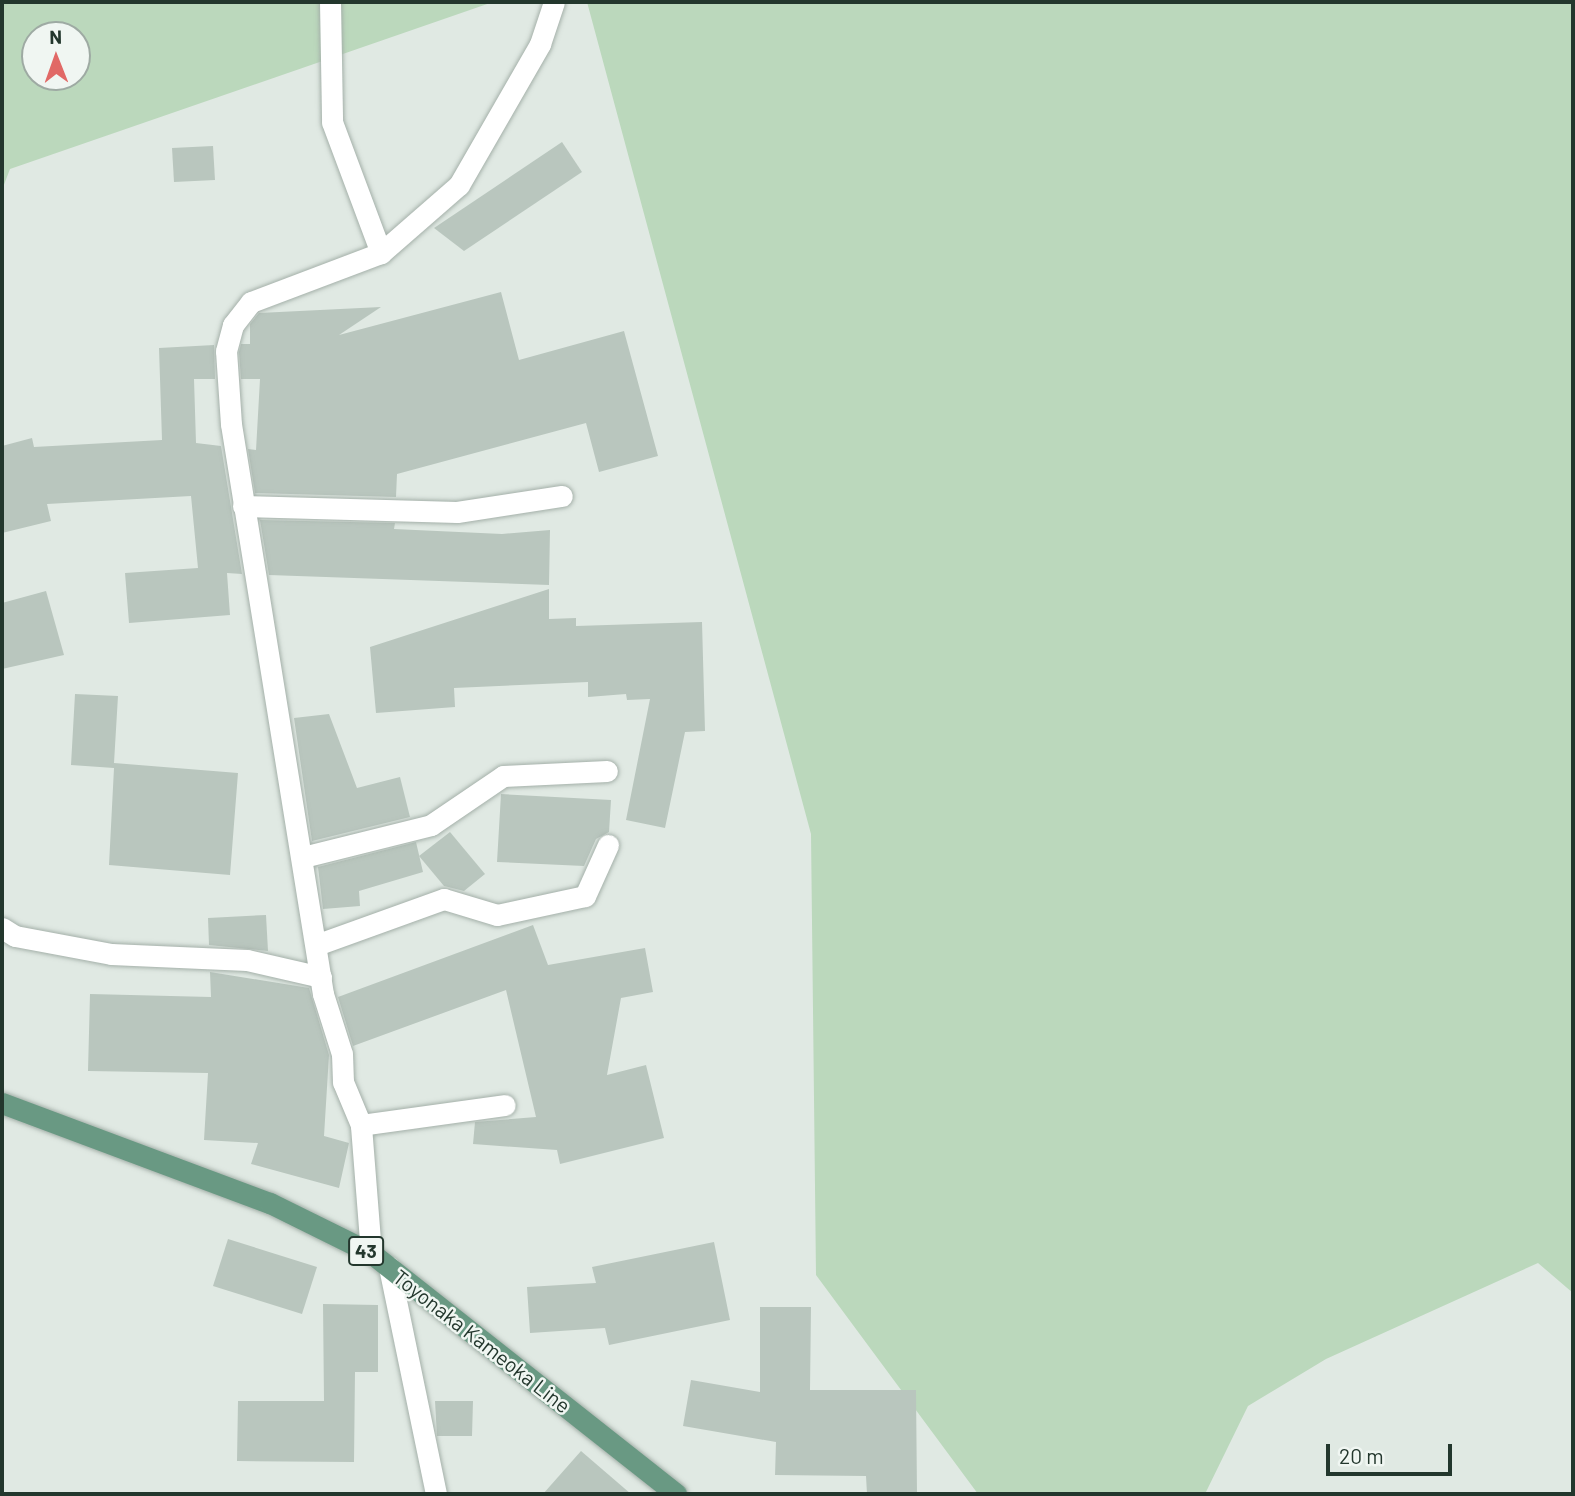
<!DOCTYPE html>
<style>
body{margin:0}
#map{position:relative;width:1575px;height:1496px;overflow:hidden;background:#e0e9e3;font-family:Barlow,sans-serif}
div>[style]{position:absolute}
.green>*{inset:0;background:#bbd8bc}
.building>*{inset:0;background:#b9c6be}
.roads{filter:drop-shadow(0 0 2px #a4b0a9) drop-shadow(0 0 2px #a4b0a9)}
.service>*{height:21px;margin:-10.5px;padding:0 10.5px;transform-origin:10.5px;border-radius:10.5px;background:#fff}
.minor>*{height:21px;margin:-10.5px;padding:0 10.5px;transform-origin:10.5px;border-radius:10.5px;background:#fff}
.primary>*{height:21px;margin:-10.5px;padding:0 10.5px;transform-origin:10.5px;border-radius:10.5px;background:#699983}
span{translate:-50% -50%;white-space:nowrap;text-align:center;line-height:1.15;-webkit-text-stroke:5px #f0f6f2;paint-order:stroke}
.shield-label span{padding:2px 5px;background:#f0f6f2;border:2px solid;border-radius:5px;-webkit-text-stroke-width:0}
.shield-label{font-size:19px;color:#23372d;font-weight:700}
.street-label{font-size:21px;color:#23372d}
.frame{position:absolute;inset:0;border:4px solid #23372d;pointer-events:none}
.north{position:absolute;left:21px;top:21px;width:70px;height:70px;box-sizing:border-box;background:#f0f6f2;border:2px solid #9eaaa3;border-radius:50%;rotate:359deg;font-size:19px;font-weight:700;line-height:28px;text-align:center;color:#23372d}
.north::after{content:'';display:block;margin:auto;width:24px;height:32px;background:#e16966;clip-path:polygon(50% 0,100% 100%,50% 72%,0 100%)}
.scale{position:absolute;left:1326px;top:1444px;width:126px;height:32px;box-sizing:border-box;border:4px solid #23372d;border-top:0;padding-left:9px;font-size:21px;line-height:24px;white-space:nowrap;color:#23372d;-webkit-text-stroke:5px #f0f6f2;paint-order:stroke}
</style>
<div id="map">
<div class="green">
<i style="clip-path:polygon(evenodd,2px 2px,493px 2px,10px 169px,2px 190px,2px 2px,35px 35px,77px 35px,77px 77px,35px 77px,35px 35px)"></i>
<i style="clip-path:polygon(587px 2px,1573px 2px,1573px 1293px,1538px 1263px,1326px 1359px,1248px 1406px,1205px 1494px,978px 1494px,816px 1275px,811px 834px)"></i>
</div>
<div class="building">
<i style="clip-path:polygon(562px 142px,582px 172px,464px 251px,434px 228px)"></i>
<i style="clip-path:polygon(213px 146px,215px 180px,174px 182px,172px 148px)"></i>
<i style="clip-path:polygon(501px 292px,519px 360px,624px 331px,658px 456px,599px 472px,586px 423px,397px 474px,396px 497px,255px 493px,248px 449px,256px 450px,260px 379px,241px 379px,239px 352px,241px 344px,250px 344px,250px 324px,259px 313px,381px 307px,339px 335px)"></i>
<i style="clip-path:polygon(214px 345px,215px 379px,194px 379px,196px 443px,221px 446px,242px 574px,227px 573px,230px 615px,129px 623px,125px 573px,198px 568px,191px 496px,47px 504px,51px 521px,2px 533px,2px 446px,32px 438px,34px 447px,162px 440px,159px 348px)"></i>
<i style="clip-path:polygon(260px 520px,395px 523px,394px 529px,502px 534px,550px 530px,549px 585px,269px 575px)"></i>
<i style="clip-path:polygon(549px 589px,549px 619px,576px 618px,576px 626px,702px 622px,705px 731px,685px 732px,665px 828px,626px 820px,650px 699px,627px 700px,626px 694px,588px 697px,588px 682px,454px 688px,455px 707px,376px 713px,370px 647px)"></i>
<i style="clip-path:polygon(46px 591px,64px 655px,2px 669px,2px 603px)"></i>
<i style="clip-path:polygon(75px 694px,118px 696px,114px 763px,238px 773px,230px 875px,109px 865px,114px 768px,71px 765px)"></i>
<i style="clip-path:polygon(329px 714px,357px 788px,400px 777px,410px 817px,312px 841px,294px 718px)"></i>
<i style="clip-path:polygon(501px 794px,611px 800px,609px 832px,596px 839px,584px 866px,497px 862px)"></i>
<i style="clip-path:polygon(450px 832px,485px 874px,464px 891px,444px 886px,419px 856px)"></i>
<i style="clip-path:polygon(416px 842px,423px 872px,359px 891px,360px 906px,323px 909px,318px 867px)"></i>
<i style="clip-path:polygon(266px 915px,268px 951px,209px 945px,208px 918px)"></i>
<i style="clip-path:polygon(533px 925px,548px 965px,645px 948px,653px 992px,621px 998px,607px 1075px,646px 1065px,664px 1138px,560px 1164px,557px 1150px,473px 1144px,475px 1122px,536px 1117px,506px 990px,353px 1046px,338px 997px)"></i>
<i style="clip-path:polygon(210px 972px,309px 988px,329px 1055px,324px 1136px,349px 1143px,339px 1188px,251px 1164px,258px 1143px,204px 1140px,208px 1073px,88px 1071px,90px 994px,211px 997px)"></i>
<i style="clip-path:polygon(228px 1239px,317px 1267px,302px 1314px,213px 1286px)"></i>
<i style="clip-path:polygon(714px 1242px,730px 1320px,609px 1345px,605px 1328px,530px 1333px,527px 1287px,596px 1283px,592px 1267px)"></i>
<i style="clip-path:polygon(323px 1304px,378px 1305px,378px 1372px,355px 1372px,354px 1462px,237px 1461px,238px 1401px,324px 1401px)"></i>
<i style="clip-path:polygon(760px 1307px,811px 1307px,810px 1390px,916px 1390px,917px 1494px,867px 1494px,866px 1476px,775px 1475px,776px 1442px,683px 1426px,691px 1380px,760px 1392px)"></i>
<i style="clip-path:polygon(435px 1401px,473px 1401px,472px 1436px,437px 1436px)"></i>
<i style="clip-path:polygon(581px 1451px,631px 1494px,543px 1494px)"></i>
</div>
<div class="roads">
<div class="service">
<i style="left:303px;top:857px;width:132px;rotate:-14deg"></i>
<i style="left:431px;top:825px;width:87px;rotate:-34.2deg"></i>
<i style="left:503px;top:776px;width:104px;rotate:-2.8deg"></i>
<i style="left:2px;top:928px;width:15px;rotate:32deg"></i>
<i style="left:15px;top:936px;width:98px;rotate:10.6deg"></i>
<i style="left:111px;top:954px;width:136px;rotate:2.5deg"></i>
<i style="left:247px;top:960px;width:76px;rotate:12.9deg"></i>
<i style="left:316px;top:945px;width:136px;rotate:-19.8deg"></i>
<i style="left:444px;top:899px;width:55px;rotate:16.8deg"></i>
<i style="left:497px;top:915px;width:90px;rotate:-12.2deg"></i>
<i style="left:585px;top:896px;width:56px;rotate:-65.7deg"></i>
<i style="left:361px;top:1125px;width:145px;rotate:-7.9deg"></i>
</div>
<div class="minor">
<i style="left:330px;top:2px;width:120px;rotate:89deg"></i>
<i style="left:332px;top:122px;width:140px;rotate:69.5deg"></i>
<i style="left:243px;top:506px;width:214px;rotate:1.6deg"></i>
<i style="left:457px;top:512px;width:106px;rotate:-8.7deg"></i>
<i style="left:371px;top:1253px;width:128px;rotate:-94.5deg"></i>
<i style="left:361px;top:1125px;width:47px;rotate:-112.7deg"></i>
<i style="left:343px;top:1082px;width:28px;rotate:-92deg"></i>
<i style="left:342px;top:1054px;width:63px;rotate:-107.6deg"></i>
<i style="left:323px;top:994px;width:577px;rotate:-99.17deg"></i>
<i style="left:231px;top:424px;width:73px;rotate:-93.9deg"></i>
<i style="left:226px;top:351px;width:27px;rotate:-75deg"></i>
<i style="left:233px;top:325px;width:29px;rotate:-52deg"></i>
<i style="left:251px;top:302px;width:139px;rotate:-20.7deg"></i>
<i style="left:381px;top:253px;width:103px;rotate:-41.1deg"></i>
<i style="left:459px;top:185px;width:163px;rotate:-60.1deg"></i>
<i style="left:540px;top:44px;width:44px;rotate:-71.6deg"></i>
<i style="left:389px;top:1267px;width:232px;rotate:78.3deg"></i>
</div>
<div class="primary">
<i style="left:2px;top:1103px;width:286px;rotate:20.5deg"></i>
<i style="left:270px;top:1203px;width:113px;rotate:26.3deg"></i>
<i style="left:371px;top:1253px;width:389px;rotate:38.3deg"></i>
</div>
</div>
<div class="shield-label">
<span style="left:366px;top:1251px">43</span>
</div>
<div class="street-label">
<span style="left:482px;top:1341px;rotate:38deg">Toyonaka Kameoka Line</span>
</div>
<div class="frame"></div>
<div class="north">N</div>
<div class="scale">20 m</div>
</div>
